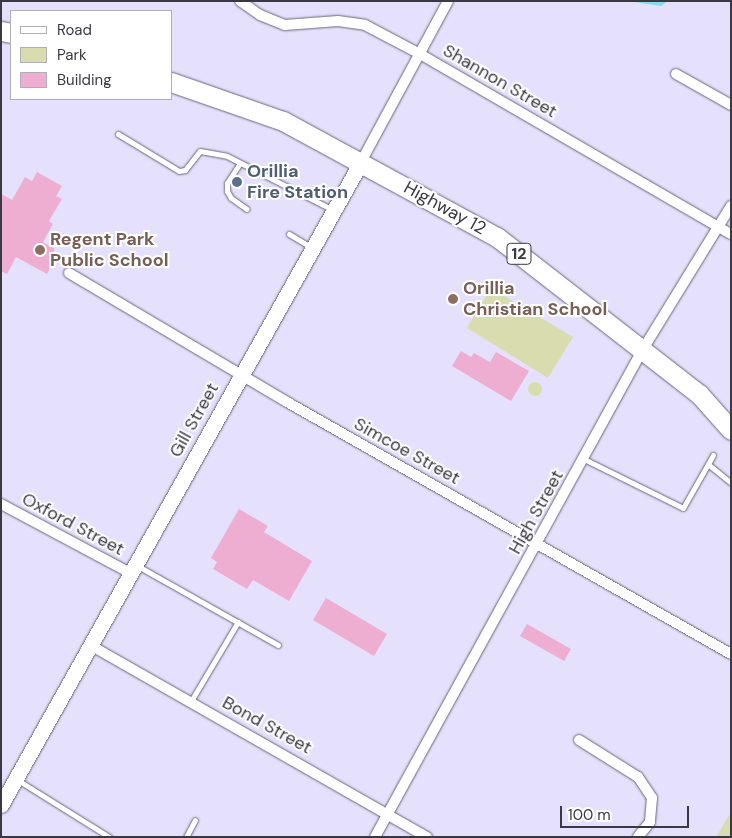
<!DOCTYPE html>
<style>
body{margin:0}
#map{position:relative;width:732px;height:838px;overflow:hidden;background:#e5e1fc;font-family:"DM Sans",sans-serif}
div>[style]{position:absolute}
.green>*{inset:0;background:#d8dcaf}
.round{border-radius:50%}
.water>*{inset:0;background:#83dae9}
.building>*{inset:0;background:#edaed2}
.roads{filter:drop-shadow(0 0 1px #69657d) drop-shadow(0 0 1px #69657d)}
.lane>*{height:5px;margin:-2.5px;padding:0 2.5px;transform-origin:2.5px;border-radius:2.5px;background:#fff}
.street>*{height:10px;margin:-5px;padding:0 5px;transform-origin:5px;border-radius:5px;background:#fff}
.secondary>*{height:15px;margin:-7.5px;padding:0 7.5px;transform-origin:7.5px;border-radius:7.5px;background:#fff}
.highway>*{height:19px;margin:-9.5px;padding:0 9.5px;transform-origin:9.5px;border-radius:9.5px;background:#fff}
.dots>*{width:14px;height:14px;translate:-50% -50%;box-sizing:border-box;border:2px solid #fff;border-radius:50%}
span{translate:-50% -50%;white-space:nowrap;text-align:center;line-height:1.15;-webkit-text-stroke:4px #fff;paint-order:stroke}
.shield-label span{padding:1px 4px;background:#fff;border:1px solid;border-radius:4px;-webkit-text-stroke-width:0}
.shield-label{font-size:16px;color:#3a3943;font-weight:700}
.street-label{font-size:18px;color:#3a3943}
.service-label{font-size:18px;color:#4e5e75;font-weight:700}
.left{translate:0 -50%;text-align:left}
.education-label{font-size:18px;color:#785e54;font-weight:700}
.frame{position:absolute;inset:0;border:2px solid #3a3943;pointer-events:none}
.legend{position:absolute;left:10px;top:10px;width:162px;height:90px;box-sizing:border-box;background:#fff;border:1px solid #b0b0b4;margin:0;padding:6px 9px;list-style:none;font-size:15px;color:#3a3943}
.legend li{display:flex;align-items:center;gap:10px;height:25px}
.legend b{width:25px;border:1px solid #b0b0b4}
.scale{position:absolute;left:560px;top:806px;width:129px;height:22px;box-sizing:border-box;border:2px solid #3a3943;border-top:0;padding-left:6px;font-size:15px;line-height:18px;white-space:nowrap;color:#3a3943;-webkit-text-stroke:4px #fff;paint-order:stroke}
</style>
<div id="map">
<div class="green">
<i style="clip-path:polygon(491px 288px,573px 337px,548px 378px,467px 328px)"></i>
<i class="round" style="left:528px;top:382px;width:14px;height:14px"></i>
<i style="clip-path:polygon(731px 812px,731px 837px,716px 837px)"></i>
</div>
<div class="water">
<i style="clip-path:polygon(628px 1px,668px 1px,661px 6px)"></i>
</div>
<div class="building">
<i style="clip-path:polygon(37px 172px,62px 186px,56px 196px,62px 199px,49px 221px,53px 224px,43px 242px,55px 249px,53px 252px,57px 254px,47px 274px,16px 257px,7px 274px,1px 271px,1px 194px,12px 200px,25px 177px,32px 181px)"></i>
<i style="clip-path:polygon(461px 351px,471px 357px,474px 353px,490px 362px,496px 352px,529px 371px,511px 401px,452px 366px)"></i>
<i style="clip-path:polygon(239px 509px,268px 526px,264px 532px,312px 561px,289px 601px,253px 580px,247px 589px,213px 569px,217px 562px,211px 558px)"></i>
<i style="clip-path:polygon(326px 598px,387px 634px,374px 656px,313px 620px)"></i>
<i style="clip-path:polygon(527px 624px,571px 649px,564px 661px,520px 636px)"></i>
</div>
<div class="roads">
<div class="lane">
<i style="left:118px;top:134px;width:71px;rotate:31.2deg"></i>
<i style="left:179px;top:171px;width:6px;rotate:-9deg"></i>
<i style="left:185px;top:170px;width:24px;rotate:-52deg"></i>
<i style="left:200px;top:151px;width:27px;rotate:10deg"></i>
<i style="left:227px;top:156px;width:119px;rotate:27deg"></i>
<i style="left:240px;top:163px;width:24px;rotate:123deg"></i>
<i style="left:227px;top:183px;width:8px;rotate:90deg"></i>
<i style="left:227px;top:191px;width:8px;rotate:60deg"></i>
<i style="left:231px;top:198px;width:19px;rotate:35deg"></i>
<i style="left:289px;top:234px;width:27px;rotate:31deg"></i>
<i style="left:584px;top:459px;width:110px;rotate:26.3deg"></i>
<i style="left:683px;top:508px;width:61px;rotate:-60.5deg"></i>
<i style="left:709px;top:465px;width:28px;rotate:39deg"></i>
<i style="left:136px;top:565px;width:163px;rotate:29.4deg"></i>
<i style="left:191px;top:701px;width:92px;rotate:-59.3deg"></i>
<i style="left:16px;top:779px;width:110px;rotate:31.9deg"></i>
<i style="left:186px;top:837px;width:19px;rotate:-62deg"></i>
</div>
<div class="street">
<i style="left:240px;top:1px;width:24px;rotate:35deg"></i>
<i style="left:260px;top:15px;width:27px;rotate:22deg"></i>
<i style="left:285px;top:25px;width:53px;rotate:-4.3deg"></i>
<i style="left:338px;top:21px;width:27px;rotate:8deg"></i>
<i style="left:365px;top:25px;width:62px;rotate:27.8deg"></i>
<i style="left:420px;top:54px;width:359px;rotate:30.1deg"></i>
<i style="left:676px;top:74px;width:63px;rotate:29.4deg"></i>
<i style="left:361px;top:162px;width:183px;rotate:-61.6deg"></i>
<i style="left:69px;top:273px;width:253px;rotate:30.6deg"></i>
<i style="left:287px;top:402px;width:511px;rotate:29.58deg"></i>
<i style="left:1px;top:504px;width:146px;rotate:28.1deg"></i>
<i style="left:90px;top:645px;width:388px;rotate:29.7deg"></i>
<i style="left:579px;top:740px;width:70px;rotate:32.1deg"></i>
<i style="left:638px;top:777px;width:25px;rotate:56deg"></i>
<i style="left:652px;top:798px;width:24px;rotate:95deg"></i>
<i style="left:650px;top:822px;width:19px;rotate:129deg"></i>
<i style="left:375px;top:837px;width:557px;rotate:-61.23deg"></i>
<i style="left:643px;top:349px;width:168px;rotate:-58.4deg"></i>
</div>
<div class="secondary">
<i style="left:1px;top:805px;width:737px;rotate:-60.76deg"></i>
</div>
<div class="highway">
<i style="left:1px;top:31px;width:10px;rotate:11deg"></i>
<i style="left:171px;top:82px;width:119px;rotate:19.2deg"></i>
<i style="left:283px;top:121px;width:243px;rotate:28.5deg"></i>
<i style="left:497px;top:237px;width:256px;rotate:37.9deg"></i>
<i style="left:699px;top:394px;width:48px;rotate:48.4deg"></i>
</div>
</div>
<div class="dots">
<i style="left:237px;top:182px;background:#5c6f8a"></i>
<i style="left:40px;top:250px;background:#8d6e63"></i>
<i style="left:453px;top:299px;background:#8d6e63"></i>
</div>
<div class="shield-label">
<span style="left:519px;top:254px">12</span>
</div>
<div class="street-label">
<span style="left:500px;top:81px;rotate:30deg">Shannon Street</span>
<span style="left:445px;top:208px;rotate:29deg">Highway 12</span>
<span style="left:194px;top:420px;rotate:-61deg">Gill Street</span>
<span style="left:407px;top:451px;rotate:29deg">Simcoe Street</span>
<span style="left:536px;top:512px;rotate:-61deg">High Street</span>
<span style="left:73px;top:524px;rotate:28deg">Oxford Street</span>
<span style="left:267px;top:725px;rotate:29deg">Bond Street</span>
</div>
<div class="service-label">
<span class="left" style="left:247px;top:182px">Orillia<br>Fire Station</span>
</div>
<div class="education-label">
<span class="left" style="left:50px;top:250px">Regent Park<br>Public School</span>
<span class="left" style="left:463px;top:299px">Orillia<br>Christian School</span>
</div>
<div class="frame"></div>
<ul class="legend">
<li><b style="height:6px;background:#fff"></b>Road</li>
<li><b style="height:14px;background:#d8dcaf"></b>Park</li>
<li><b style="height:14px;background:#edaed2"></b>Building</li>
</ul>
<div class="scale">100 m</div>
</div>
